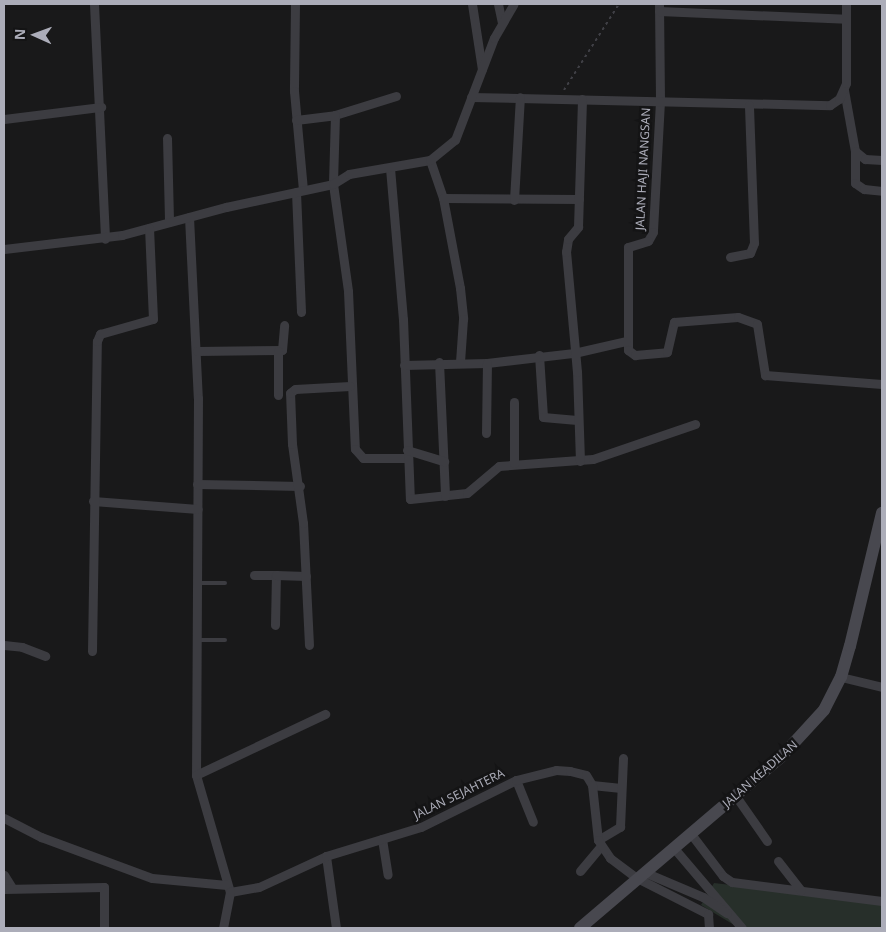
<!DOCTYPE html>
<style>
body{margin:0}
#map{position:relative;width:886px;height:932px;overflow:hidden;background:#19191a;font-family:"Noto Sans",sans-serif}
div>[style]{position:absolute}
.green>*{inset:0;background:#272f2a}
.path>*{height:2px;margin-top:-1px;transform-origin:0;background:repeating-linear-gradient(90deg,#404046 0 2.5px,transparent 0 6.5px)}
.lane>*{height:4.5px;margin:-2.25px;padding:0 2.25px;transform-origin:2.25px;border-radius:2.25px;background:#3c3c41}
.street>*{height:9px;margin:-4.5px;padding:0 4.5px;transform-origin:4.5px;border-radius:4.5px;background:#3c3c41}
.secondary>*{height:12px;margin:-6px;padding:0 6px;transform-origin:6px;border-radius:6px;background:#48484f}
span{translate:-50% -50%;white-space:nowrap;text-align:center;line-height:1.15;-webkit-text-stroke:5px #141415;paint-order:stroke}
.street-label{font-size:12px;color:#acadb9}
.frame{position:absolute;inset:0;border:5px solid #acadb9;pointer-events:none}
.north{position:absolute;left:10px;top:10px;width:50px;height:50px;-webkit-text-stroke:4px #141415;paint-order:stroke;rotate:272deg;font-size:14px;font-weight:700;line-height:20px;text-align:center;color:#acadb9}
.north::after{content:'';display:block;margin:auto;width:18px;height:22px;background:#acadb9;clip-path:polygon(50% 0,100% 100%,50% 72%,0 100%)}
</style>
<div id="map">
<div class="green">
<i style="clip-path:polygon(714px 883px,882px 902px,882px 928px,739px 928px,701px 905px)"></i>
</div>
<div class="path">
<i style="left:564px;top:90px;width:102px;rotate:-57.4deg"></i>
</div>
<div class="lane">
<i style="left:199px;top:583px;width:26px"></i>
<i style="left:198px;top:640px;width:27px"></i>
</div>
<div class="street">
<i style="left:94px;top:4px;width:235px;rotate:87.3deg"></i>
<i style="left:295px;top:4px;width:87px;rotate:90.7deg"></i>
<i style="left:294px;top:91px;width:99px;rotate:84.8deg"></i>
<i style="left:472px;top:4px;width:66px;rotate:81.3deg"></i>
<i style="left:498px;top:4px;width:19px;rotate:78deg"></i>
<i style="left:659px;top:4px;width:97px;rotate:89.4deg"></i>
<i style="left:660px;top:101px;width:131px;rotate:93.1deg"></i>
<i style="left:653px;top:232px;width:10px;rotate:119deg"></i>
<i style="left:648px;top:241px;width:21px;rotate:163deg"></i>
<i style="left:628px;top:247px;width:103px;rotate:90deg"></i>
<i style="left:628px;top:350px;width:9px;rotate:36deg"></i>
<i style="left:635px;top:355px;width:32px;rotate:-5deg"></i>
<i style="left:667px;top:352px;width:31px;rotate:-77deg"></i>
<i style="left:674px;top:322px;width:64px;rotate:-4.5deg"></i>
<i style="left:738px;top:317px;width:20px;rotate:20deg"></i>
<i style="left:757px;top:324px;width:52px;rotate:81.1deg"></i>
<i style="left:765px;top:375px;width:117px;rotate:4.4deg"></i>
<i style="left:659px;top:11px;width:187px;rotate:2.4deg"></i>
<i style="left:844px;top:90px;width:62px;rotate:79.8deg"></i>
<i style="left:855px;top:151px;width:13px;rotate:39deg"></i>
<i style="left:865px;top:159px;width:17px;rotate:3deg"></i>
<i style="left:396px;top:96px;width:64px;rotate:162.7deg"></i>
<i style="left:335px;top:115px;width:69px;rotate:91.7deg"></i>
<i style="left:333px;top:184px;width:108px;rotate:82deg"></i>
<i style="left:348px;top:291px;width:158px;rotate:87.5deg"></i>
<i style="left:355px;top:449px;width:12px;rotate:48deg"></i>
<i style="left:363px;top:458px;width:44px"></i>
<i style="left:471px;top:97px;width:359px;rotate:1.3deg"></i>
<i style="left:830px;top:105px;width:11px;rotate:-34deg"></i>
<i style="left:839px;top:99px;width:17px;rotate:-66deg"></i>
<i style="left:846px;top:83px;width:79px;rotate:-90deg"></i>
<i style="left:4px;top:119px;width:98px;rotate:-7.1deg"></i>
<i style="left:296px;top:120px;width:39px;rotate:-7deg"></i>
<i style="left:167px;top:138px;width:84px;rotate:88.6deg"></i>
<i style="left:855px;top:151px;width:32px;rotate:90deg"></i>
<i style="left:855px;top:183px;width:11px;rotate:34deg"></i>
<i style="left:864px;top:189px;width:18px;rotate:6deg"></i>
<i style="left:430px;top:160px;width:40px;rotate:71.1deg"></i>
<i style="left:443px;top:198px;width:92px;rotate:79.3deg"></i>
<i style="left:460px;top:288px;width:31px;rotate:84deg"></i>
<i style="left:463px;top:319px;width:43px;rotate:94deg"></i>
<i style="left:390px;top:168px;width:152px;rotate:85.1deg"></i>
<i style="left:403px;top:319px;width:180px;rotate:87.8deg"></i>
<i style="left:410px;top:499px;width:57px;rotate:-6deg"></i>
<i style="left:467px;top:493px;width:42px;rotate:-40.2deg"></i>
<i style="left:499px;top:466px;width:94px;rotate:-4.3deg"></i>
<i style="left:593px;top:459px;width:108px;rotate:-18.9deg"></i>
<i style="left:296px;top:192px;width:120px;rotate:87.6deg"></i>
<i style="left:443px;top:198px;width:136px;rotate:0.4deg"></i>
<i style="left:514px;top:200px;width:103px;rotate:-86.7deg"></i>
<i style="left:189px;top:217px;width:181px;rotate:87.2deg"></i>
<i style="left:198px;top:398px;width:377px;rotate:90.3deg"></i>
<i style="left:196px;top:775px;width:122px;rotate:73.8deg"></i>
<i style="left:4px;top:249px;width:119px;rotate:-6.8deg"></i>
<i style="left:122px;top:235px;width:108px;rotate:-15.1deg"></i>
<i style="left:226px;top:207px;width:109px;rotate:-12.1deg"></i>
<i style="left:333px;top:184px;width:19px;rotate:-32deg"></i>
<i style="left:349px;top:174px;width:82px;rotate:-9.8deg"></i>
<i style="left:430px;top:160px;width:32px;rotate:-39deg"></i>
<i style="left:455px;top:140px;width:109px;rotate:-69.1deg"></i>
<i style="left:494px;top:38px;width:39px;rotate:-60deg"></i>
<i style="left:730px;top:257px;width:20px;rotate:-11deg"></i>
<i style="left:750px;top:253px;width:11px;rotate:-68deg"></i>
<i style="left:754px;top:243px;width:138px;rotate:-92.1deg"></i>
<i style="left:197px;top:351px;width:85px;rotate:-0.7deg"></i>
<i style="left:282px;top:350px;width:25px;rotate:-85deg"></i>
<i style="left:539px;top:355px;width:62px;rotate:86.3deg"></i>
<i style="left:543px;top:417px;width:34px;rotate:5deg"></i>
<i style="left:439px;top:362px;width:134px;rotate:87.4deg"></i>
<i style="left:404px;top:365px;width:83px;rotate:-1.4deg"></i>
<i style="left:487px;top:363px;width:88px;rotate:-6.6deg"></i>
<i style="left:574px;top:353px;width:53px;rotate:-13deg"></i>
<i style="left:278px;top:395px;width:44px;rotate:-90deg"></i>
<i style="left:486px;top:433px;width:70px;rotate:-89.2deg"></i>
<i style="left:407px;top:450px;width:39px;rotate:17deg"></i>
<i style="left:580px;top:461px;width:89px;rotate:-91.9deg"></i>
<i style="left:577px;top:372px;width:121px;rotate:-95.2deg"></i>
<i style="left:566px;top:252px;width:13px;rotate:-81deg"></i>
<i style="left:568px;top:239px;width:16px;rotate:-50deg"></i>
<i style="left:578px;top:227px;width:128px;rotate:-88.2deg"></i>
<i style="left:514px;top:463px;width:61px;rotate:-90deg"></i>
<i style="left:197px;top:484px;width:103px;rotate:1.1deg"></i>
<i style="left:93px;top:501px;width:105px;rotate:4.4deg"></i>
<i style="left:254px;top:575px;width:22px"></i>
<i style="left:275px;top:625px;width:50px;rotate:-88.9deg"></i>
<i style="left:276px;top:575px;width:30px;rotate:2deg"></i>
<i style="left:4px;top:645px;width:18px;rotate:6deg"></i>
<i style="left:22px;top:647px;width:25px;rotate:21deg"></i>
<i style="left:309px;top:645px;width:122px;rotate:-92.8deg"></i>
<i style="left:303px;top:523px;width:80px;rotate:-97.9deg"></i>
<i style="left:292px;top:444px;width:51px;rotate:-92.2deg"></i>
<i style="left:290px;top:393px;width:6px;rotate:-39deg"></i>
<i style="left:295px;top:389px;width:55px;rotate:-3.1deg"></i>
<i style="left:92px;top:651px;width:310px;rotate:-89.1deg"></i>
<i style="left:97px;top:341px;width:8px;rotate:-67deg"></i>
<i style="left:100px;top:334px;width:55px;rotate:-15.8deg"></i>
<i style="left:153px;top:319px;width:91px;rotate:-92.5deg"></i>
<i style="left:841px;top:677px;width:42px;rotate:13.7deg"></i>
<i style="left:196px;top:775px;width:143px;rotate:-25.3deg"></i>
<i style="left:516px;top:780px;width:45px;rotate:68deg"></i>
<i style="left:592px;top:785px;width:29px;rotate:6deg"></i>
<i style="left:735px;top:795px;width:56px;rotate:55.2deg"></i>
<i style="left:4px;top:818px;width:42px;rotate:27.2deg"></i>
<i style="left:41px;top:837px;width:118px;rotate:20.3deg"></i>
<i style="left:152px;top:878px;width:75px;rotate:5.3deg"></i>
<i style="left:691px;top:834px;width:53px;rotate:52.7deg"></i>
<i style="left:723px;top:876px;width:11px;rotate:34deg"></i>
<i style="left:732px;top:882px;width:151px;rotate:7.2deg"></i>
<i style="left:382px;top:839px;width:36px;rotate:81deg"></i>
<i style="left:598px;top:840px;width:26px;rotate:-31deg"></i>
<i style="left:620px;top:827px;width:69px;rotate:-87.5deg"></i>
<i style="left:673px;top:847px;width:106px;rotate:49.6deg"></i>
<i style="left:326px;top:856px;width:73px;rotate:82.1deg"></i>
<i style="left:778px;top:861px;width:37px;rotate:52deg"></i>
<i style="left:580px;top:871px;width:33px;rotate:-50deg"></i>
<i style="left:644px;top:872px;width:64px;rotate:23deg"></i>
<i style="left:703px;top:897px;width:29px;rotate:34deg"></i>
<i style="left:4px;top:875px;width:15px;rotate:58deg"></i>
<i style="left:4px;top:889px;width:100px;rotate:-1.1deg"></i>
<i style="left:104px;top:887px;width:41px;rotate:90deg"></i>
<i style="left:230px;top:892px;width:29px;rotate:-10deg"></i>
<i style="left:259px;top:887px;width:74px;rotate:-24.8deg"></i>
<i style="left:326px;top:856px;width:99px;rotate:-17deg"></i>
<i style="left:421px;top:827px;width:106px;rotate:-26.3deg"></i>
<i style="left:516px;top:780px;width:41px;rotate:-14deg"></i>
<i style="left:556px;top:770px;width:14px;rotate:4deg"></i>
<i style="left:570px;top:771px;width:16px;rotate:14deg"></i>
<i style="left:586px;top:775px;width:12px;rotate:59deg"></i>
<i style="left:592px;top:785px;width:55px;rotate:83.8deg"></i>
<i style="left:598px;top:840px;width:22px;rotate:56deg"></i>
<i style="left:610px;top:858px;width:34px;rotate:37deg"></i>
<i style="left:637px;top:878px;width:80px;rotate:26.9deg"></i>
<i style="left:708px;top:914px;width:14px;rotate:86deg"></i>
<i style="left:223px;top:928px;width:37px;rotate:-79deg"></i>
</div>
<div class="secondary">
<i style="left:580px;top:928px;width:262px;rotate:-40.4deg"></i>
<i style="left:780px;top:758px;width:65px;rotate:-47.5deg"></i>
<i style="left:824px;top:710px;width:37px;rotate:-63deg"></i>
<i style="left:841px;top:677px;width:32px;rotate:-74deg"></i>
<i style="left:850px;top:646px;width:137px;rotate:-76.5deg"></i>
</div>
<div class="street-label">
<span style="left:643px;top:169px;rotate:-87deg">JALAN HAJI NANGSAN</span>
<span style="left:760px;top:774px;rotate:-41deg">JALAN KEADILAN</span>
<span style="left:459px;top:794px;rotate:-26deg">JALAN SEJAHTERA</span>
</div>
<div class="frame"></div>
<div class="north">N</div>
</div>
